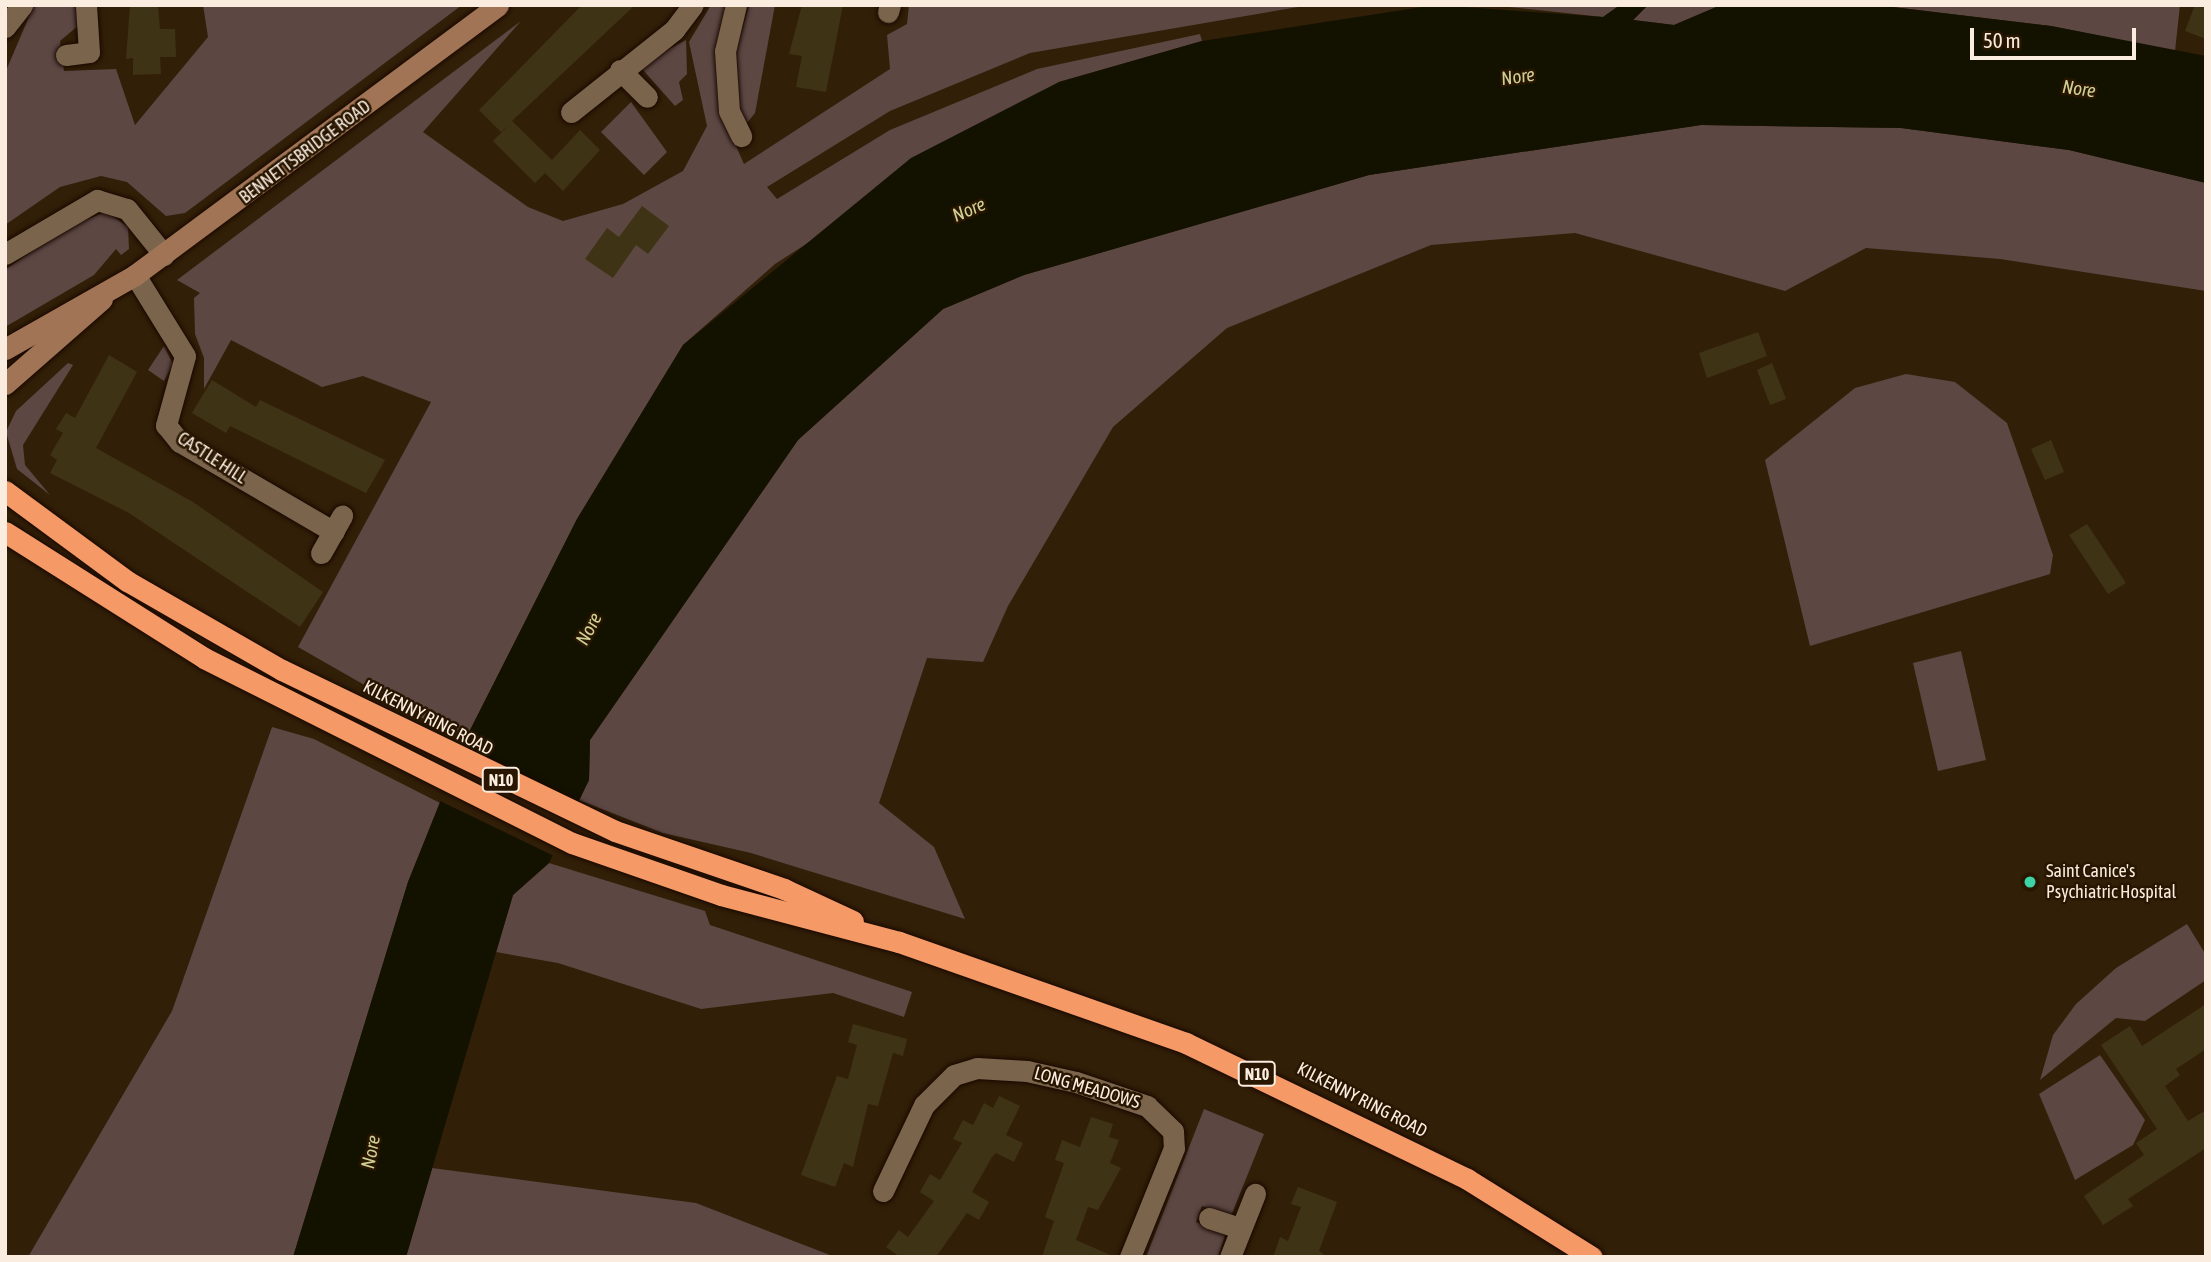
<!DOCTYPE html>
<style>
body{margin:0}
#map{position:relative;width:2211px;height:1262px;overflow:hidden;background:#321f07;font-family:"Asap Condensed",sans-serif}
div>[style]{position:absolute}
.green>*{inset:0;background:#5c4743}
.water>*{inset:0;background:#131200}
.pier>*{inset:0;background:#321f07}
.building>*{inset:0;background:#3f3315}
.roads{filter:drop-shadow(0 0 2px #190800) drop-shadow(0 0 2px #190800)}
.street>*{height:21px;margin:-10.5px;padding:0 10.5px;transform-origin:10.5px;border-radius:10.5px;background:#7b644c}
.secondary>*{height:21px;margin:-10.5px;padding:0 10.5px;transform-origin:10.5px;border-radius:10.5px;background:#a07454}
.highway>*{height:21px;margin:-10.5px;padding:0 10.5px;transform-origin:10.5px;border-radius:10.5px;background:#f59a66}
.dots>*{width:19px;height:19px;translate:-50% -50%;box-sizing:border-box;border:4px solid #281601;border-radius:50%}
span{translate:-50% -50%;white-space:nowrap;text-align:center;line-height:1.15;-webkit-text-stroke:5px #281601;paint-order:stroke}
.shield-label span{padding:2px 5px;background:#281601;border:2px solid;border-radius:5px;-webkit-text-stroke-width:0}
.shield-label{font-size:16px;color:#faeddf;font-weight:700}
.street-label{font-size:18px;color:#faeddf}
.poi-label{font-size:18px;color:#faeddf}
.left{translate:0 -50%;text-align:left}
.water-label{font-size:19px;color:#d0d095;font-style:italic}
.frame{position:absolute;inset:0;border:7px solid #faeddf;pointer-events:none}
.scale{position:absolute;left:1970px;top:28px;width:166px;height:32px;box-sizing:border-box;border:4px solid #faeddf;border-top:0;padding-left:9px;font-size:21px;line-height:24px;white-space:nowrap;color:#faeddf;-webkit-text-stroke:5px #281601;paint-order:stroke}
</style>
<div id="map">
<div class="green">
<i style="clip-path:polygon(34px 5px,78px 5px,79px 25px,60px 41px,64px 71px,116px 69px,135px 125px,208px 37px,203px 5px,462px 5px,185px 213px,166px 216px,127px 182px,101px 176px,60px 187px,5px 225px,5px 73px)"></i>
<i style="clip-path:polygon(711px 5px,729px 5px,723px 117px,744px 164px,890px 69px,887px 35px,907px 24px,909px 5px,1310px 5px,1030px 53px,890px 111px,767px 187px,777px 199px,890px 130px,1037px 69px,1200px 34px,1202px 41px,1059px 82px,775px 264px,683px 345px,577px 519px,464px 742px,298px 647px,431px 402px,363px 376px,322px 387px,231px 340px,204px 389px,204px 358px,195px 334px,194px 298px,200px 293px,177px 280px,521px 21px,423px 132px,528px 207px,563px 221px,623px 204px,683px 171px,707px 126px,689px 42px)"></i>
<i style="clip-path:polygon(749px 5px,775px 5px,755px 113px,746px 124px,734px 109px,731px 71px)"></i>
<i style="clip-path:polygon(1490px 5px,1620px 5px,1603px 17px)"></i>
<i style="clip-path:polygon(1648px 5px,1721px 5px,1674px 25px,1633px 20px)"></i>
<i style="clip-path:polygon(1876px 5px,2180px 5px,2175px 51px,2051px 26px)"></i>
<i style="clip-path:polygon(686px 40px,687px 74px,679px 82px,683px 100px,675px 106px,643px 70px,645px 62px)"></i>
<i style="clip-path:polygon(631px 102px,667px 152px,644px 175px,601px 132px)"></i>
<i style="clip-path:polygon(1701px 125px,1901px 128px,2069px 150px,2206px 183px,2206px 291px,2000px 259px,1866px 248px,1785px 291px,1575px 233px,1431px 245px,1227px 328px,1113px 427px,1008px 606px,983px 662px,927px 658px,879px 803px,934px 847px,965px 919px,751px 853px,663px 833px,579px 800px,589px 780px,590px 740px,798px 440px,943px 309px,1024px 275px,1369px 175px)"></i>
<i style="clip-path:polygon(106px 212px,128px 227px,129px 249px,121px 255px,116px 249px,94px 275px,5px 327px,5px 270px,67px 227px)"></i>
<i style="clip-path:polygon(164px 346px,173px 364px,164px 381px,148px 370px)"></i>
<i style="clip-path:polygon(68px 363px,73px 365px,23px 445px,25px 465px,50px 495px,17px 469px,6px 432px,16px 411px)"></i>
<i style="clip-path:polygon(1906px 374px,1955px 382px,2007px 423px,2053px 555px,2050px 574px,1810px 646px,1765px 460px,1855px 388px)"></i>
<i style="clip-path:polygon(1961px 651px,1986px 760px,1938px 771px,1913px 663px)"></i>
<i style="clip-path:polygon(272px 727px,314px 739px,440px 803px,408px 882px,293px 1257px,28px 1257px,172px 1011px)"></i>
<i style="clip-path:polygon(549px 863px,705px 911px,710px 925px,912px 992px,904px 1017px,833px 993px,701px 1009px,558px 963px,496px 952px,513px 895px)"></i>
<i style="clip-path:polygon(2187px 924px,2206px 955px,2206px 980px,2145px 1021px,2116px 1018px,2040px 1080px,2053px 1035px,2076px 1004px,2116px 968px)"></i>
<i style="clip-path:polygon(2100px 1055px,2145px 1120px,2133px 1145px,2075px 1180px,2039px 1094px)"></i>
<i style="clip-path:polygon(1204px 1109px,1264px 1134px,1231px 1216px,1202px 1206px,1196px 1222px,1225px 1235px,1218px 1257px,1146px 1257px)"></i>
<i style="clip-path:polygon(432px 1168px,696px 1203px,835px 1257px,406px 1257px)"></i>
</div>
<div class="water">
<i style="clip-path:polygon(1435px 5px,1603px 17px,1620px 5px,1648px 5px,1633px 20px,1674px 25px,1721px 5px,1876px 5px,2051px 26px,2206px 56px,2206px 183px,2069px 150px,1901px 128px,1701px 125px,1369px 175px,1024px 275px,943px 309px,798px 440px,590px 740px,589px 780px,549px 863px,513px 895px,406px 1257px,293px 1257px,408px 882px,464px 742px,577px 519px,683px 345px,911px 158px,1059px 82px,1202px 41px)"></i>
</div>
<div class="pier">
<i style="clip-path:polygon(459px 746px,581px 804px,556px 857px,438px 800px)"></i>
</div>
<div class="building">
<i style="clip-path:polygon(130px 5px,158px 5px,160px 29px,175px 29px,176px 57px,160px 57px,161px 74px,133px 75px,133px 58px,126px 59px)"></i>
<i style="clip-path:polygon(582px 5px,635px 5px,512px 121px,552px 160px,580px 130px,600px 150px,563px 191px,545px 173px,535px 183px,493px 141px,511px 123px,501px 132px,479px 110px)"></i>
<i style="clip-path:polygon(802px 5px,843px 5px,826px 92px,796px 87px,802px 56px,789px 54px)"></i>
<i style="clip-path:polygon(2195px 5px,2206px 5px,2206px 39px,2185px 31px)"></i>
<i style="clip-path:polygon(642px 206px,669px 226px,648px 254px,636px 245px,613px 278px,585px 259px,607px 228px,619px 237px)"></i>
<i style="clip-path:polygon(1758px 332px,1767px 356px,1707px 378px,1699px 353px)"></i>
<i style="clip-path:polygon(109px 355px,137px 372px,96px 448px,193px 502px,323px 592px,300px 627px,129px 513px,50px 473px,57px 460px,50px 455px,63px 433px,56px 429px,66px 413px,75px 418px)"></i>
<i style="clip-path:polygon(1772px 363px,1786px 399px,1770px 405px,1757px 370px)"></i>
<i style="clip-path:polygon(212px 380px,256px 407px,260px 400px,385px 460px,366px 493px,230px 426px,226px 433px,192px 413px)"></i>
<i style="clip-path:polygon(2051px 440px,2064px 472px,2045px 480px,2031px 449px)"></i>
<i style="clip-path:polygon(2087px 524px,2126px 583px,2108px 594px,2069px 535px)"></i>
<i style="clip-path:polygon(2206px 1004px,2206px 1049px,2176px 1069px,2180px 1075px,2165px 1086px,2188px 1121px,2206px 1110px,2206px 1148px,2128px 1199px,2133px 1206px,2103px 1225px,2084px 1196px,2144px 1155px,2136px 1143px,2157px 1129px,2101px 1045px,2130px 1026px,2142px 1046px)"></i>
<i style="clip-path:polygon(853px 1024px,907px 1039px,903px 1056px,893px 1053px,878px 1106px,868px 1104px,853px 1167px,844px 1163px,835px 1187px,801px 1175px,837px 1076px,848px 1079px,857px 1045px,848px 1042px)"></i>
<i style="clip-path:polygon(999px 1096px,1020px 1106px,1006px 1135px,1023px 1143px,1014px 1162px,996px 1153px,992px 1157px,972px 1192px,989px 1202px,979px 1220px,967px 1213px,936px 1257px,900px 1257px,886px 1247px,899px 1230px,908px 1237px,934px 1201px,920px 1192px,930px 1174px,940px 1180px,962px 1143px,953px 1139px,963px 1120px,973px 1125px,984px 1103px,993px 1108px)"></i>
<i style="clip-path:polygon(1091px 1117px,1113px 1124px,1109px 1137px,1119px 1140px,1110px 1163px,1121px 1168px,1098px 1210px,1088px 1207px,1076px 1240px,1115px 1257px,1042px 1257px,1054px 1221px,1045px 1217px,1064px 1163px,1055px 1160px,1062px 1140px,1080px 1147px)"></i>
<i style="clip-path:polygon(1298px 1187px,1337px 1202px,1319px 1251px,1327px 1257px,1273px 1257px,1280px 1237px,1288px 1241px,1301px 1207px,1291px 1204px)"></i>
</div>
<div class="roads">
<div class="street">
<i style="left:736px;top:5px;width:47px;rotate:103.4deg"></i>
<i style="left:725px;top:51px;width:60px;rotate:86.2deg"></i>
<i style="left:729px;top:111px;width:28px;rotate:64deg"></i>
<i style="left:888px;top:12px;width:7px;rotate:-74deg"></i>
<i style="left:5px;top:27px;width:28px;rotate:-52deg"></i>
<i style="left:66px;top:55px;width:23px;rotate:-7deg"></i>
<i style="left:89px;top:52px;width:47px;rotate:-93.7deg"></i>
<i style="left:620px;top:70px;width:38px;rotate:45deg"></i>
<i style="left:571px;top:112px;width:132px;rotate:-38.5deg"></i>
<i style="left:674px;top:30px;width:31px;rotate:-53deg"></i>
<i style="left:5px;top:254px;width:107px;rotate:-30.4deg"></i>
<i style="left:97px;top:200px;width:31px;rotate:17deg"></i>
<i style="left:127px;top:209px;width:59px;rotate:51.2deg"></i>
<i style="left:135px;top:275px;width:95px;rotate:58.3deg"></i>
<i style="left:185px;top:356px;width:72px;rotate:105.4deg"></i>
<i style="left:166px;top:425px;width:22px;rotate:51deg"></i>
<i style="left:180px;top:442px;width:178px;rotate:30.3deg"></i>
<i style="left:321px;top:553px;width:43px;rotate:-60.4deg"></i>
<i style="left:883px;top:1191px;width:95px;rotate:-64.5deg"></i>
<i style="left:924px;top:1105px;width:42px;rotate:-45deg"></i>
<i style="left:954px;top:1075px;width:24px;rotate:-17deg"></i>
<i style="left:977px;top:1068px;width:50px;rotate:3.4deg"></i>
<i style="left:1027px;top:1071px;width:50px;rotate:12.7deg"></i>
<i style="left:1076px;top:1082px;width:75px;rotate:18.7deg"></i>
<i style="left:1147px;top:1106px;width:36px;rotate:44deg"></i>
<i style="left:1173px;top:1131px;width:17px;rotate:87deg"></i>
<i style="left:1174px;top:1148px;width:118px;rotate:112deg"></i>
<i style="left:1209px;top:1218px;width:33px;rotate:18deg"></i>
<i style="left:1230px;top:1257px;width:68px;rotate:-68.4deg"></i>
</div>
<div class="secondary">
<i style="left:5px;top:349px;width:150px;rotate:-29.6deg"></i>
<i style="left:135px;top:275px;width:452px;rotate:-36.6deg"></i>
<i style="left:5px;top:384px;width:129px;rotate:-41.2deg"></i>
</div>
<div class="highway">
<i style="left:5px;top:491px;width:152px;rotate:36.4deg"></i>
<i style="left:127px;top:581px;width:179px;rotate:29.9deg"></i>
<i style="left:282px;top:670px;width:370px;rotate:25.8deg"></i>
<i style="left:615px;top:831px;width:179px;rotate:18.9deg"></i>
<i style="left:784px;top:889px;width:76px;rotate:24.9deg"></i>
<i style="left:5px;top:532px;width:236px;rotate:32.3deg"></i>
<i style="left:204px;top:658px;width:412px;rotate:26.7deg"></i>
<i style="left:572px;top:843px;width:158px;rotate:19.2deg"></i>
<i style="left:721px;top:895px;width:184px;rotate:14.8deg"></i>
<i style="left:899px;top:942px;width:304px;rotate:19.4deg"></i>
<i style="left:1186px;top:1043px;width:312px;rotate:25.8deg"></i>
<i style="left:1467px;top:1179px;width:147px;rotate:32deg"></i>
</div>
</div>
<div class="dots">
<i style="left:2030px;top:882px;background:#3cd4a4"></i>
</div>
<div class="shield-label">
<span style="left:501px;top:780px">N10</span>
<span style="left:1257px;top:1074px">N10</span>
</div>
<div class="street-label">
<span style="left:305px;top:152px;rotate:-37deg">BENNETTSBRIDGE ROAD</span>
<span style="left:212px;top:458px;rotate:33deg">CASTLE HILL</span>
<span style="left:428px;top:718px;rotate:27deg">KILKENNY RING ROAD</span>
<span style="left:1087px;top:1088px;rotate:16deg">LONG MEADOWS</span>
<span style="left:1362px;top:1100px;rotate:27deg">KILKENNY RING ROAD</span>
</div>
<div class="poi-label">
<span class="left" style="left:2046px;top:882px">Saint Canice's<br>Psychiatric Hospital</span>
</div>
<div class="water-label">
<span style="left:1518px;top:77px;rotate:-8deg">Nore</span>
<span style="left:2079px;top:89px;rotate:8deg">Nore</span>
<span style="left:969px;top:210px;rotate:-23deg">Nore</span>
<span style="left:589px;top:629px;rotate:-62deg">Nore</span>
<span style="left:371px;top:1152px;rotate:-79deg">Nore</span>
</div>
<div class="frame"></div>
<div class="scale">50 m</div>
</div>
